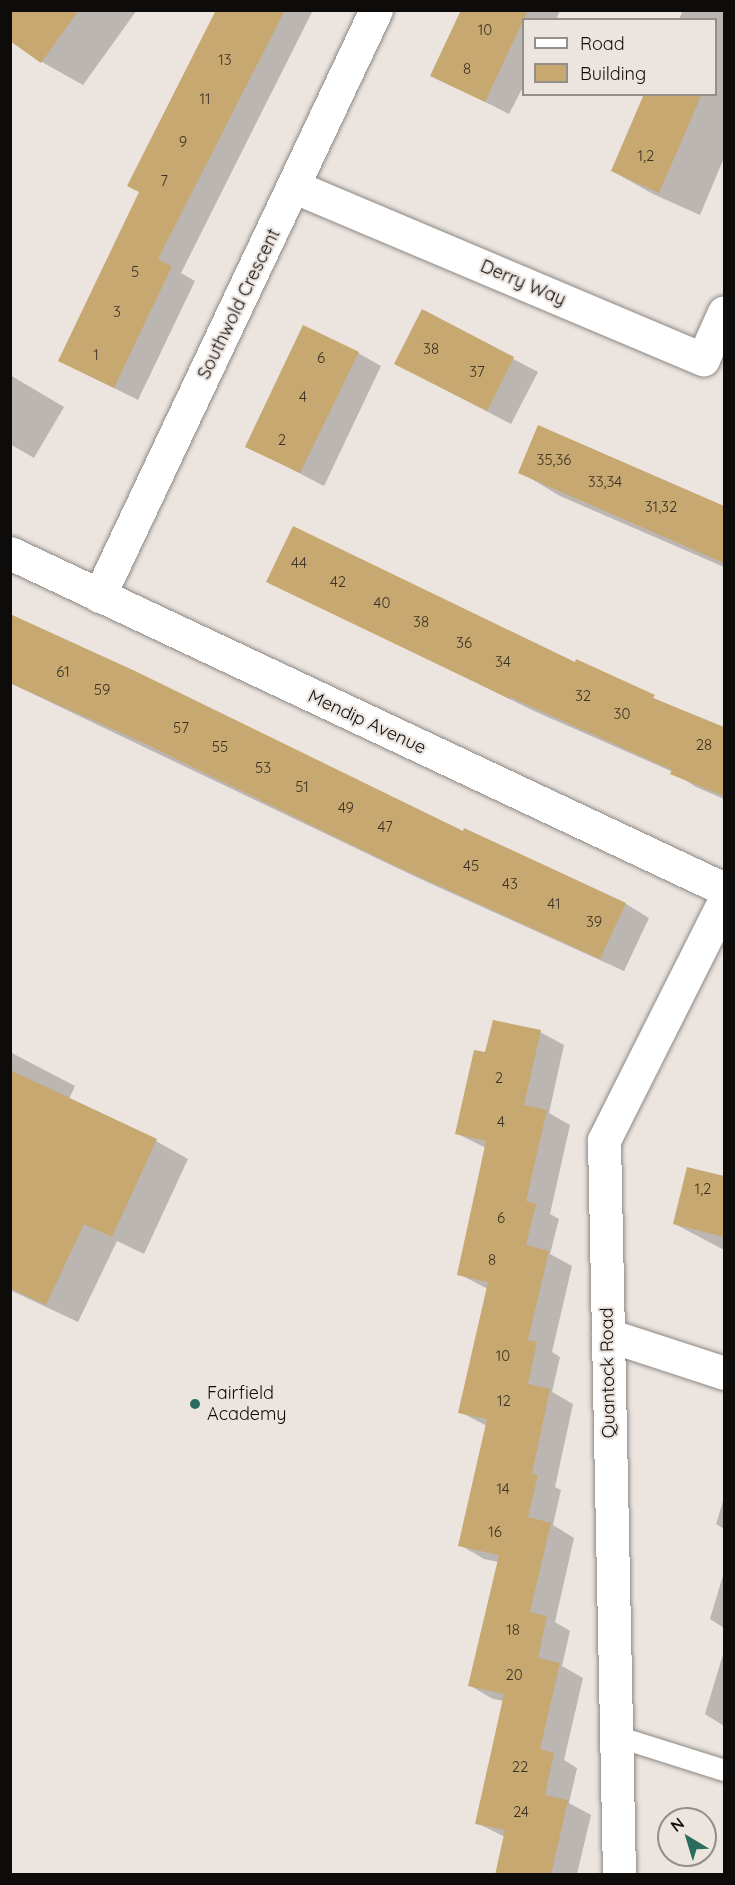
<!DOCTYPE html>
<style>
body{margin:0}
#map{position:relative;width:735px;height:1885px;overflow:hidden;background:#ebe4df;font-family:Quicksand,sans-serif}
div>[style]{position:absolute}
.shadow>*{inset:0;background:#0003}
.building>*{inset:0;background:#c6a870}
.roads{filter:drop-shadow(0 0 2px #8e8884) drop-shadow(0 0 2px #8e8884)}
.service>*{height:21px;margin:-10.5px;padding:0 10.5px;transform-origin:10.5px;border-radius:10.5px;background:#fff}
.minor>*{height:33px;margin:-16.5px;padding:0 16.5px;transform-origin:16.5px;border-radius:16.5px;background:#fff}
.dots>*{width:16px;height:16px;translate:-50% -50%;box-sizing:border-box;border:3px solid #ebe4df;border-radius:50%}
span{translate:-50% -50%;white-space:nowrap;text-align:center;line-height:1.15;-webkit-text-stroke:4.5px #ebe4df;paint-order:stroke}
.number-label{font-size:15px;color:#3c3324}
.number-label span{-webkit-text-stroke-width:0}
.street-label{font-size:18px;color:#0e0c0b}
.poi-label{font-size:18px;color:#0e0c0b}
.left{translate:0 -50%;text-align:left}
.frame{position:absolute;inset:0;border:12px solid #0e0c0b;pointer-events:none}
.legend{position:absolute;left:522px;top:18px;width:195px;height:78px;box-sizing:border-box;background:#ebe4df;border:2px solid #938e8a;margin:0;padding:8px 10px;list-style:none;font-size:18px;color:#0e0c0b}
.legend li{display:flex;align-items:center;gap:12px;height:30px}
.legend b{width:30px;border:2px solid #938e8a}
.north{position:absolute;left:657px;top:1807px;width:60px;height:60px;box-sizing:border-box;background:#ebe4df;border:2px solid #938e8a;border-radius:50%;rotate:322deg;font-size:16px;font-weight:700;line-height:24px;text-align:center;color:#0e0c0b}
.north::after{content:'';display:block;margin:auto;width:21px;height:27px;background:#2b6d5d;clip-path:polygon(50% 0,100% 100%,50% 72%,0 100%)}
</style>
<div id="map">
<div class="shadow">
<i style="clip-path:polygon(17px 10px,137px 10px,83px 85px,42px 62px,10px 39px)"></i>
<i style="clip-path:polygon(220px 10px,313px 10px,181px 273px,195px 281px,138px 400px,60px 361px,141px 192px)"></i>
<i style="clip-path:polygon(462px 10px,560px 10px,556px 20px,524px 20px,524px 85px,509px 114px,432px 75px)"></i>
<i style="clip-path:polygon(683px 10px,724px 10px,724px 158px,700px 215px,653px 194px,612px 171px,646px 94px,716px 94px,716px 20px,679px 20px)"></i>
<i style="clip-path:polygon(422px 311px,538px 372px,511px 424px,396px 364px)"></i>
<i style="clip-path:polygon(358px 353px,381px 366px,324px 486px,247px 446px)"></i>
<i style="clip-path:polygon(10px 375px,64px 407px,34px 458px,10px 444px)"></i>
<i style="clip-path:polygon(539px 427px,724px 508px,724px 567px,560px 496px,520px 472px)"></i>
<i style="clip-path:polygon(268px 581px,576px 664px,724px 729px,724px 799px,696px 787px,673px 772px,534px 711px)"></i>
<i style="clip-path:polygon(10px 616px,463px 833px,465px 830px,626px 904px,649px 918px,624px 971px,416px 877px,10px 683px)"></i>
<i style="clip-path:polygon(540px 1032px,564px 1045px,549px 1113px,570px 1125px,550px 1214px,559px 1219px,550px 1254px,572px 1266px,552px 1352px,560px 1357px,552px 1392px,573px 1404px,555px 1487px,561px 1490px,553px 1525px,574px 1538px,555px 1622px,570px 1631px,562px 1666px,583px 1678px,564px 1760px,577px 1768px,569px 1803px,591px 1815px,577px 1874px,496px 1874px,505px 1837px,477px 1823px,504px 1701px,493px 1699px,469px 1685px,499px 1562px,484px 1559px,460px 1545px,487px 1426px,460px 1412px,488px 1289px,459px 1274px,486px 1148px,456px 1133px,486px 1054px)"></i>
<i style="clip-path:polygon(10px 1052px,75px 1086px,69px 1099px,156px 1141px,188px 1159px,144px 1254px,117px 1241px,78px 1322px,10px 1290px)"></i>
<i style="clip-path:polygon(689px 1168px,724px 1177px,724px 1250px,675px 1224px)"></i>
<i style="clip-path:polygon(724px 1498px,724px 1529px,716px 1524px)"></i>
<i style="clip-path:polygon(724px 1572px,724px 1628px,710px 1619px)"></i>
<i style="clip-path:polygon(724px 1651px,724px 1726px,705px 1714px)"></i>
</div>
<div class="building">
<i style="clip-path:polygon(10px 10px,79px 10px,41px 63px,10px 41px)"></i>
<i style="clip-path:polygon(216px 10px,285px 10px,158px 259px,172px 266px,114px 388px,58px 361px,139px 192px,127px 186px)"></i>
<i style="clip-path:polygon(461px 10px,528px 10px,485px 102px,430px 76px)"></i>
<i style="clip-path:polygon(644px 94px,702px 94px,659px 193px,611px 171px)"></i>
<i style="clip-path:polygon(422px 309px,514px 357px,487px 411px,394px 364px)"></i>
<i style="clip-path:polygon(303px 325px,359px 352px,300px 473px,245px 447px)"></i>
<i style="clip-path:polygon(538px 425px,724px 506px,724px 563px,518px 473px)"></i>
<i style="clip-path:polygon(293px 526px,575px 662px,576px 659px,655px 695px,653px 698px,724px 727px,724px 796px,670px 774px,672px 770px,510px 697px,510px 699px,266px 582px)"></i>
<i style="clip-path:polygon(10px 614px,135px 671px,463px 831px,464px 828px,626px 903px,600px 959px,391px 864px,148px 745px,10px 683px)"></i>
<i style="clip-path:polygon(493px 1020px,541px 1030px,524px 1105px,547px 1110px,526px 1201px,536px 1204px,526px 1245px,549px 1251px,528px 1340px,537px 1342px,528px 1384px,550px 1389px,532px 1474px,538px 1475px,528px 1517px,551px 1523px,530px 1612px,547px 1616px,538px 1658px,560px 1663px,540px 1749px,554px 1753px,545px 1795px,568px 1800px,551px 1875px,495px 1875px,505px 1830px,475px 1824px,504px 1694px,468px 1686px,499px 1555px,458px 1546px,487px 1419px,458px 1413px,488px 1282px,457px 1275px,486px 1141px,455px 1134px,474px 1050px,485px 1052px)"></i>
<i style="clip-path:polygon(10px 1070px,157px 1139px,112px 1237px,84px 1224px,46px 1305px,10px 1288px)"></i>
<i style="clip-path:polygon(687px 1167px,724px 1176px,724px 1237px,673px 1224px)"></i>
</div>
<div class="roads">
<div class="service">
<i style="left:616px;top:1736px;width:113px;rotate:17.5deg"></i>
</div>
<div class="minor">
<i style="left:295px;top:187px;width:443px;rotate:22.9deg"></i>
<i style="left:703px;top:359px;width:51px;rotate:-65.9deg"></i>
<i style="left:10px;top:553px;width:789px;rotate:25.2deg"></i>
<i style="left:99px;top:596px;width:648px;rotate:-64.7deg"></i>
<i style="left:608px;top:1335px;width:122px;rotate:18.1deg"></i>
<i style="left:619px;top:1874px;width:734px;rotate:-91.17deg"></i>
<i style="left:604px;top:1140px;width:267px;rotate:-63.3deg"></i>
</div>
</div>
<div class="dots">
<i style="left:195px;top:1404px;background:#2b6d5d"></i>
</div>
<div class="number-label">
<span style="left:485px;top:30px">10</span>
<span style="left:225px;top:60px">13</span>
<span style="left:467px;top:69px">8</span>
<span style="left:205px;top:99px">11</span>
<span style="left:183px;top:142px">9</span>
<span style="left:646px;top:156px">1,2</span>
<span style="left:164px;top:181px">7</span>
<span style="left:135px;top:272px">5</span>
<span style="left:117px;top:312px">3</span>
<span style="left:431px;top:349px">38</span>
<span style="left:96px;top:355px">1</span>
<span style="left:321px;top:358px">6</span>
<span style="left:477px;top:372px">37</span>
<span style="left:303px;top:397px">4</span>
<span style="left:282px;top:440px">2</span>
<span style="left:554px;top:460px">35,36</span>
<span style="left:605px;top:482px">33,34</span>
<span style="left:661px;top:507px">31,32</span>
<span style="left:299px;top:563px">44</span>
<span style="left:338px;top:582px">42</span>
<span style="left:382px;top:603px">40</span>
<span style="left:421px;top:622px">38</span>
<span style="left:464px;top:643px">36</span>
<span style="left:503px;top:662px">34</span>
<span style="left:63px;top:672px">61</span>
<span style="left:102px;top:690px">59</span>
<span style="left:583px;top:696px">32</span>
<span style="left:622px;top:714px">30</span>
<span style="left:181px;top:728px">57</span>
<span style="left:704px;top:745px">28</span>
<span style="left:220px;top:747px">55</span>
<span style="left:263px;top:768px">53</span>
<span style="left:302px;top:787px">51</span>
<span style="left:346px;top:808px">49</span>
<span style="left:385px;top:827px">47</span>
<span style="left:471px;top:866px">45</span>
<span style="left:510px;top:884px">43</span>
<span style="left:554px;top:904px">41</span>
<span style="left:594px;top:922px">39</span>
<span style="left:499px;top:1078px">2</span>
<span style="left:501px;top:1122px">4</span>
<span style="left:703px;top:1189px">1,2</span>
<span style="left:501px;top:1218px">6</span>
<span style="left:492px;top:1260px">8</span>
<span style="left:503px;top:1356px">10</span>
<span style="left:504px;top:1401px">12</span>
<span style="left:503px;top:1489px">14</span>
<span style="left:495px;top:1532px">16</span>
<span style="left:513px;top:1630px">18</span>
<span style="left:514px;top:1675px">20</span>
<span style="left:520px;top:1767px">22</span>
<span style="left:521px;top:1812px">24</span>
</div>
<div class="street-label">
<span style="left:523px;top:283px;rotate:23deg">Derry Way</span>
<span style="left:239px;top:304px;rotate:-64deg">Southwold Crescent</span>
<span style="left:367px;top:722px;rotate:25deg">Mendip Avenue</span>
<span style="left:608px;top:1373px;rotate:-91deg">Quantock Road</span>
</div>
<div class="poi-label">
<span class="left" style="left:207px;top:1404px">Fairfield<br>Academy</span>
</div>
<div class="frame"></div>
<ul class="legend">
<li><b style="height:8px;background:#fff"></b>Road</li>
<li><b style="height:16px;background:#c6a870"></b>Building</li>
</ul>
<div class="north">N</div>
</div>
